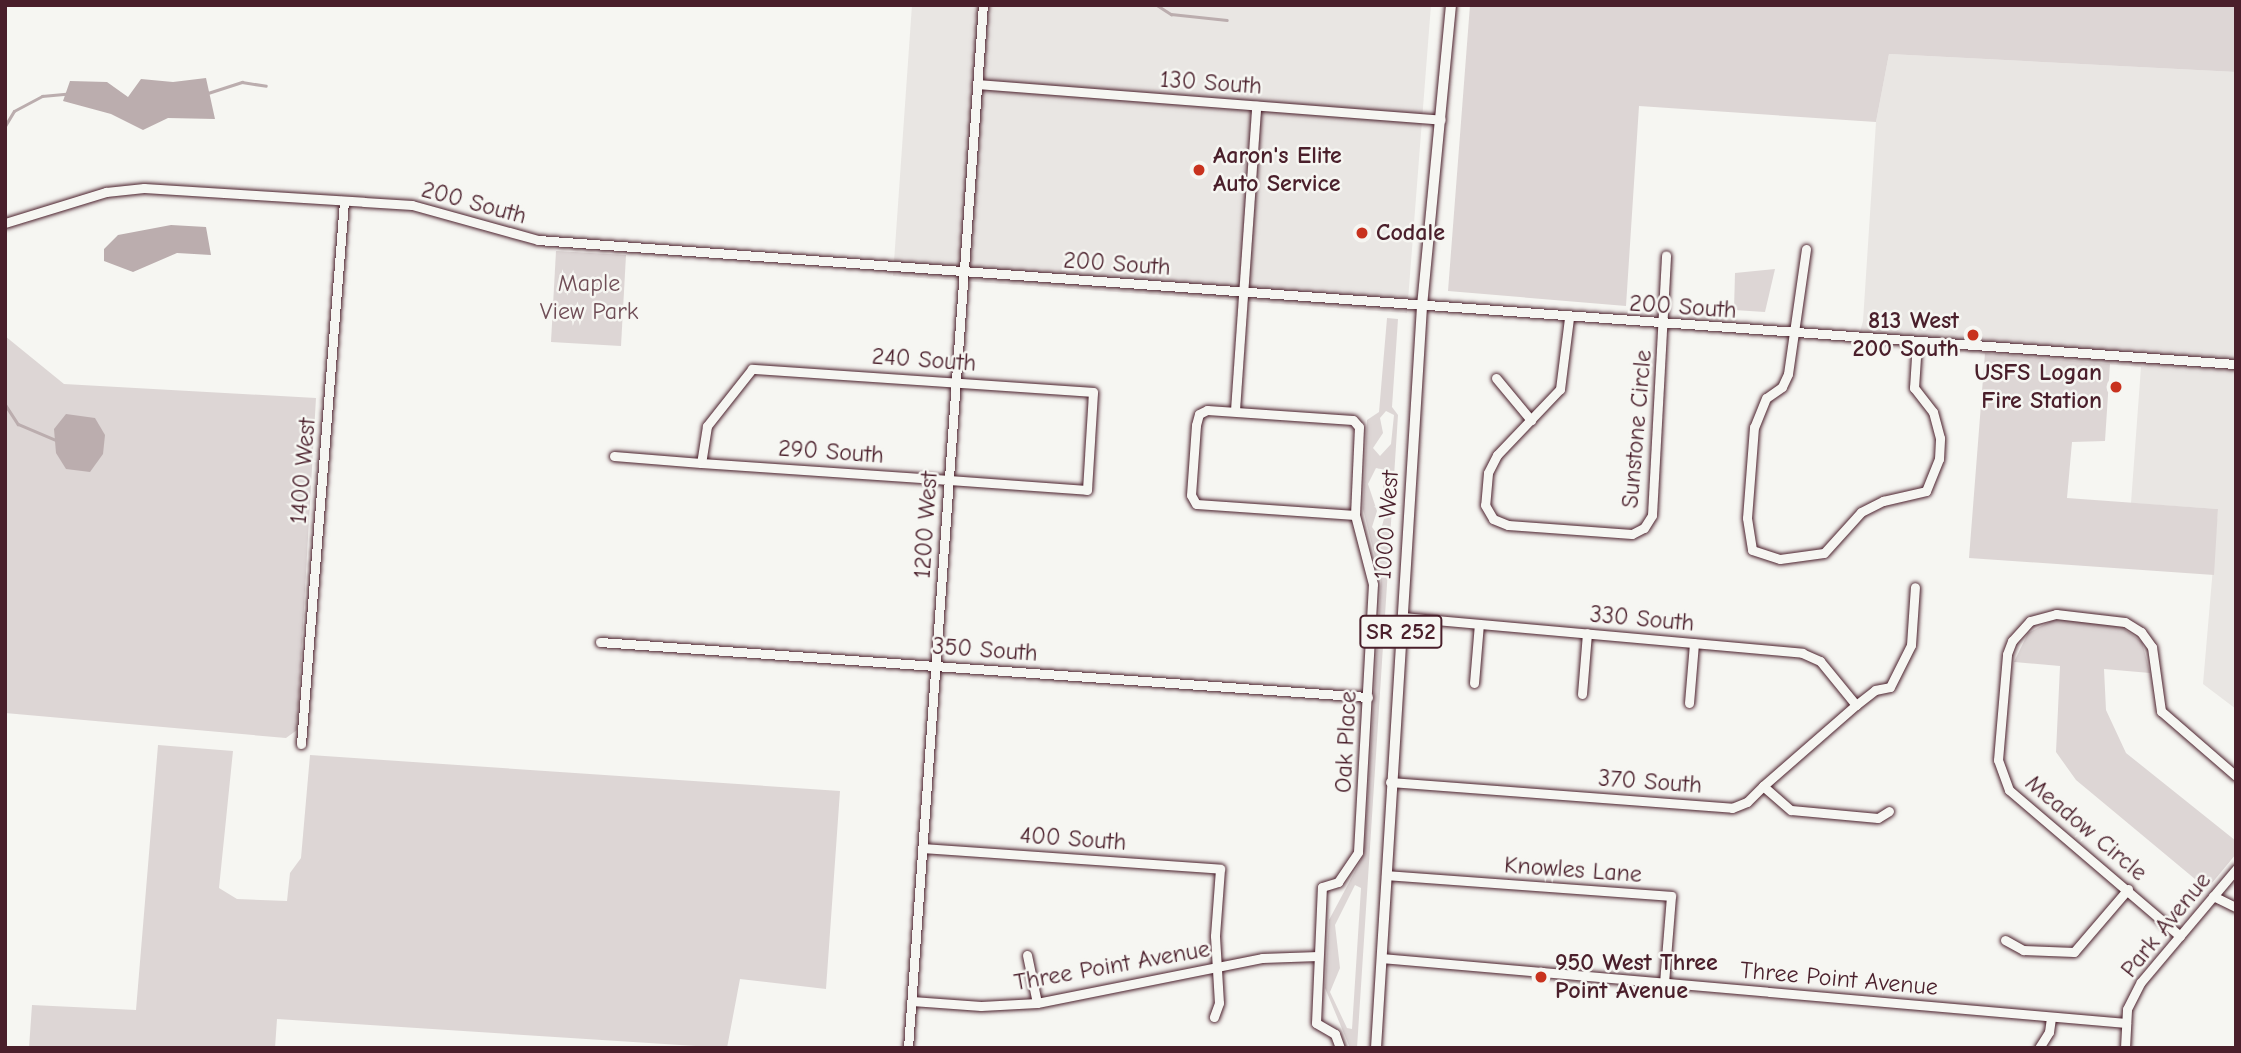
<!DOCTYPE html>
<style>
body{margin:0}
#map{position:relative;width:2241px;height:1053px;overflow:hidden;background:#f6f6f2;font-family:"Comic Neue",sans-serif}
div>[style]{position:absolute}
.built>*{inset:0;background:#e9e6e3}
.green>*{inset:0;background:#ddd6d5}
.water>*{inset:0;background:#bbadae}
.stream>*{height:2.5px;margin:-1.25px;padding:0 1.25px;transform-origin:1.25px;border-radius:1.25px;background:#bbadae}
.roads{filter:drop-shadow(0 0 2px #4a1f2b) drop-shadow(0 0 2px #4a1f2b)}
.minor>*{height:9px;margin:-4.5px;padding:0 4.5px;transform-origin:4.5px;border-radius:4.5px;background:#f6f6f2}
.major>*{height:10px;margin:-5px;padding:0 5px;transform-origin:5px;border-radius:5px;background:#f6f6f2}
.dots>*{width:19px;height:19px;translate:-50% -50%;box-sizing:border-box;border:4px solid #f6f6f2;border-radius:50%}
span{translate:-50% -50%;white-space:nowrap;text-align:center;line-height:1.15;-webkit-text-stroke:5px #f6f6f2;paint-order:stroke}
.shield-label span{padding:2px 5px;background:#f6f6f2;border:2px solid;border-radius:5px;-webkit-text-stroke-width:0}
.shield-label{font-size:23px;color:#4a1f2b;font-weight:700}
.street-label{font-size:24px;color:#4a1f2b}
.poi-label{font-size:24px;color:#4a1f2b;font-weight:700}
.left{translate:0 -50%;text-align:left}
.right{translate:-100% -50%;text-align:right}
.park-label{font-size:24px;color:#6f4d56}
.frame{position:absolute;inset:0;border:7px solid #4a1f2b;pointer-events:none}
</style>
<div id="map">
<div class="built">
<i style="clip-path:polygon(912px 5px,1431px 5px,1407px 313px,893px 276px)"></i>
<i style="clip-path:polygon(1889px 54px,2236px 72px,2236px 709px,2203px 684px,2218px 509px,2131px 503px,2141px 367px,1857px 343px,1863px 321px,1876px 122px)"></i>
</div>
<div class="green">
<i style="clip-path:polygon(1470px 5px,2236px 5px,2236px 72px,1889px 54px,1876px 122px,1639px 106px,1626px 306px,1448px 291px)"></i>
<i style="clip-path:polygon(556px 251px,626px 255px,621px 346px,551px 342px)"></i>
<i style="clip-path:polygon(1775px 269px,1765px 312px,1734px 310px,1735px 273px)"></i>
<i style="clip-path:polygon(evenodd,1387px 318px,1398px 319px,1392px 407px,1398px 415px,1357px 1048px,1350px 1048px,1325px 988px,1329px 920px,1361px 860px,1365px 842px,1381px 581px,1363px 509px,1367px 420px,1379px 412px,1387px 318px,1386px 411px,1394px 415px,1391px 444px,1380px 456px,1373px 448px,1383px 433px,1380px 418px,1386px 411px,1387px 318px,1376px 468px,1386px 470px,1383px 486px,1388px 504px,1379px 537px,1372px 527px,1377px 511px,1368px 484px,1376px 468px,1387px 318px,1355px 885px,1361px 888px,1352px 1029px,1347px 1028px,1330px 992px,1340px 968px,1335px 925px,1355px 885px)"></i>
<i style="clip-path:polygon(5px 336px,64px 384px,316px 398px,297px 730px,286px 738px,5px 713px)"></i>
<i style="clip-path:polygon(1985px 353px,2110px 364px,2105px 441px,2072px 442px,2067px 498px,2218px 509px,2214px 575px,1969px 558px)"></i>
<i style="clip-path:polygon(2055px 619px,2119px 625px,2142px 642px,2150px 673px,2104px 669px,2106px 710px,2126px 753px,2236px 841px,2236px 854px,2207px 889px,2076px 780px,2056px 752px,2060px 666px,2014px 662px,2028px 633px)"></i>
<i style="clip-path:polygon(158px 745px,233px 751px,219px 888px,237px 899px,287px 901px,290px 873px,301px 858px,310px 755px,840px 791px,826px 989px,740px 979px,727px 1048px,277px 1019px,275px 1048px,29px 1048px,32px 1005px,136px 1010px)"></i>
</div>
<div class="water">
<i style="clip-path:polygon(206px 78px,215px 119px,168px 118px,143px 130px,111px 114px,63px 101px,70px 81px,107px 82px,128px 97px,141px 79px,173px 82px)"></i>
<i style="clip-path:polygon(171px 225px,206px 227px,211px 255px,177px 253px,133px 272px,104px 261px,104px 249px,118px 235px)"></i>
<i style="clip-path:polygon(66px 414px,95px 418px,105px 435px,103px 454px,90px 472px,66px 469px,56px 453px,54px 429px)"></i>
</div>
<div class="stream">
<i style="left:1157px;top:5px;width:17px;rotate:33deg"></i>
<i style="left:1171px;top:14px;width:56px;rotate:6.1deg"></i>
<i style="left:208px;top:93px;width:36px;rotate:-18deg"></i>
<i style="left:242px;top:82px;width:24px;rotate:9deg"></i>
<i style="left:5px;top:126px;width:17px;rotate:-59deg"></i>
<i style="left:14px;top:111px;width:32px;rotate:-28deg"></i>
<i style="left:42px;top:96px;width:24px;rotate:-5deg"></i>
<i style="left:5px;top:404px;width:24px;rotate:57deg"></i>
<i style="left:18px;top:424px;width:41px;rotate:22.8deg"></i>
</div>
<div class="roads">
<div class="minor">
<i style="left:978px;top:84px;width:464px;rotate:4.4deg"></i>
<i style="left:5px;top:223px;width:106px;rotate:-17.1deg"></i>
<i style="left:106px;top:192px;width:38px;rotate:-6deg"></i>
<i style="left:144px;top:188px;width:220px;rotate:3.6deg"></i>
<i style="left:364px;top:202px;width:48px;rotate:3.6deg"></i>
<i style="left:412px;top:205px;width:131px;rotate:15.5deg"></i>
<i style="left:538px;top:240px;width:1703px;rotate:4.18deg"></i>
<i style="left:1806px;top:249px;width:126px;rotate:98.2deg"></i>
<i style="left:1788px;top:374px;width:14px;rotate:115deg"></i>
<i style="left:1782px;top:387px;width:19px;rotate:145deg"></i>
<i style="left:1766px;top:398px;width:31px;rotate:112deg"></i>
<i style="left:1754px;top:427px;width:91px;rotate:94.4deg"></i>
<i style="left:1747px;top:518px;width:32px;rotate:81deg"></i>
<i style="left:1752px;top:550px;width:29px;rotate:18deg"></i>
<i style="left:1780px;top:559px;width:44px;rotate:-7.8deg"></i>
<i style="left:1824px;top:553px;width:55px;rotate:-47.9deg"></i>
<i style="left:1861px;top:512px;width:25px;rotate:-27deg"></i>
<i style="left:1883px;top:501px;width:44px;rotate:-13.1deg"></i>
<i style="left:1926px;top:491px;width:35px;rotate:-68deg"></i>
<i style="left:1939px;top:459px;width:21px;rotate:-87deg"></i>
<i style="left:1940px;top:438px;width:27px;rotate:-105deg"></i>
<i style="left:1933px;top:412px;width:31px;rotate:-128deg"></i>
<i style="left:1914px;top:388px;width:46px;rotate:-86.3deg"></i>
<i style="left:1569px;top:318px;width:72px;rotate:97.2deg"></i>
<i style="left:1560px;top:389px;width:91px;rotate:133.7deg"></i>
<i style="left:1497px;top:455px;width:20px;rotate:117deg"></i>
<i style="left:1488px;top:473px;width:32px;rotate:95deg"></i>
<i style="left:1485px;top:505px;width:16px;rotate:60deg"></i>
<i style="left:1493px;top:519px;width:16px;rotate:22deg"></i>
<i style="left:1508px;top:525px;width:124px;rotate:4.2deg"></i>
<i style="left:1632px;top:534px;width:13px;rotate:-27deg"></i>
<i style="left:1644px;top:528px;width:15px;rotate:-58deg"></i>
<i style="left:1652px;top:515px;width:260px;rotate:-86.9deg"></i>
<i style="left:1496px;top:378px;width:55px;rotate:50.2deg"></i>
<i style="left:1207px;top:410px;width:146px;rotate:3.9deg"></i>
<i style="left:1353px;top:420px;width:9px;rotate:49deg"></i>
<i style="left:1359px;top:427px;width:88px;rotate:92.6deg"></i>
<i style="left:1355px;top:515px;width:159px;rotate:-176deg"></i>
<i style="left:1196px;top:504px;width:10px;rotate:-119deg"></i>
<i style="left:1191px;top:495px;width:70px;rotate:-85.9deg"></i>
<i style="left:1196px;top:425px;width:11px;rotate:-75deg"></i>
<i style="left:1199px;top:414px;width:9px;rotate:-27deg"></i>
<i style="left:1235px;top:410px;width:305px;rotate:-86deg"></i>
<i style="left:614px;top:456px;width:87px;rotate:4.6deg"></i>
<i style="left:701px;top:463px;width:235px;rotate:3.9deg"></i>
<i style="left:935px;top:479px;width:152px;rotate:4.1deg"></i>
<i style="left:1087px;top:490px;width:98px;rotate:-86.5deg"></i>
<i style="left:1093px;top:392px;width:342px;rotate:-176.1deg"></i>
<i style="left:752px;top:369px;width:73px;rotate:128.3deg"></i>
<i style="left:707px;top:426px;width:37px;rotate:99deg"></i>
<i style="left:1402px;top:617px;width:402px;rotate:5.1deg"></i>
<i style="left:1802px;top:653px;width:20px;rotate:24deg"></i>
<i style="left:1820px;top:661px;width:57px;rotate:50.7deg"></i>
<i style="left:600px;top:642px;width:770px;rotate:4.1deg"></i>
<i style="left:1474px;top:683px;width:59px;rotate:-85.2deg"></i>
<i style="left:1582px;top:694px;width:61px;rotate:-85.3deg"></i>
<i style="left:1689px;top:703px;width:60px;rotate:-85.2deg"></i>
<i style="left:301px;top:744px;width:545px;rotate:-85.47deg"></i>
<i style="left:1390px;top:782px;width:343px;rotate:4.3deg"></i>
<i style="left:1732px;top:808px;width:16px;rotate:-22deg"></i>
<i style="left:1747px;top:802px;width:23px;rotate:-45deg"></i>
<i style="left:1763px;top:786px;width:37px;rotate:41deg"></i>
<i style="left:1791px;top:810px;width:87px;rotate:5.3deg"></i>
<i style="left:1878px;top:818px;width:13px;rotate:-32deg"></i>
<i style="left:1763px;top:786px;width:123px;rotate:-41.1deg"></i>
<i style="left:1856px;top:705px;width:24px;rotate:-38deg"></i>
<i style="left:1875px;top:690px;width:15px;rotate:-11deg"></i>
<i style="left:1890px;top:687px;width:47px;rotate:-63.4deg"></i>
<i style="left:1911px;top:645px;width:58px;rotate:-86.1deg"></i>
<i style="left:923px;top:848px;width:298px;rotate:4deg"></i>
<i style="left:1220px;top:869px;width:67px;rotate:94.3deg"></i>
<i style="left:1215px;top:936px;width:67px;rotate:86.6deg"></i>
<i style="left:1219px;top:1003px;width:15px;rotate:110deg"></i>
<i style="left:1386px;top:875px;width:286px;rotate:4.2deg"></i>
<i style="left:1671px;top:896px;width:87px;rotate:94.6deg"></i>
<i style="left:2213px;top:896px;width:25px;rotate:26deg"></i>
<i style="left:2180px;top:936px;width:225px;rotate:-139.5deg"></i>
<i style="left:2009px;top:790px;width:32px;rotate:-110deg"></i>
<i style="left:1998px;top:760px;width:106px;rotate:-85.1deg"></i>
<i style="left:2007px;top:654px;width:14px;rotate:-69deg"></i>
<i style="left:2012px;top:641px;width:27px;rotate:-48deg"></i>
<i style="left:2030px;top:621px;width:27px;rotate:-15deg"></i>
<i style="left:2056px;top:614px;width:69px;rotate:6.6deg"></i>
<i style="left:2125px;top:622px;width:19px;rotate:32deg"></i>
<i style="left:2141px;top:632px;width:19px;rotate:54deg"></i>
<i style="left:2152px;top:647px;width:65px;rotate:82deg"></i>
<i style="left:2161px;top:711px;width:99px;rotate:40.9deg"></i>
<i style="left:2005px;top:940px;width:21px;rotate:29deg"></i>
<i style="left:2023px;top:950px;width:51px;rotate:2.2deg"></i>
<i style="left:2074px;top:952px;width:83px;rotate:-49.4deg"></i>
<i style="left:1027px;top:955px;width:49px;rotate:78.2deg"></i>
<i style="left:1381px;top:958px;width:748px;rotate:4.99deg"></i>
<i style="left:912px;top:1001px;width:69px;rotate:4.1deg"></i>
<i style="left:981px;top:1006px;width:56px;rotate:-3.1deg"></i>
<i style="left:1037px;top:1003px;width:229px;rotate:-11.3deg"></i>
<i style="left:1262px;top:958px;width:56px;rotate:-2deg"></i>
<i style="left:908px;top:1048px;width:1046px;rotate:-85.89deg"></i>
<i style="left:1340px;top:1048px;width:15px;rotate:-110deg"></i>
<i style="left:1335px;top:1034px;width:22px;rotate:-150deg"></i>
<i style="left:1316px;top:1023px;width:136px;rotate:-87.5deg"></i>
<i style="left:1322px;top:887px;width:17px;rotate:-17deg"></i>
<i style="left:1338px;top:882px;width:36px;rotate:-56deg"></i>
<i style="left:1358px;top:852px;width:268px;rotate:-86.8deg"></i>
<i style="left:1373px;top:584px;width:71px;rotate:-104.6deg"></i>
<i style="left:2039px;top:1048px;width:19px;rotate:-58deg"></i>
<i style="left:2049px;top:1032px;width:15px;rotate:-82deg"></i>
<i style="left:2125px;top:1048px;width:39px;rotate:-87deg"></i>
<i style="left:2127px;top:1009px;width:30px;rotate:-63deg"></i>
<i style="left:2141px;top:982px;width:148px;rotate:-49.9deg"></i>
</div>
<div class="major">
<i style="left:1376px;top:1048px;width:743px;rotate:-86.45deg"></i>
<i style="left:1422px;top:306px;width:302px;rotate:-84.5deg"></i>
</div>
</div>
<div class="dots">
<i style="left:1199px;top:170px;background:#c8321e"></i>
<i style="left:1362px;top:233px;background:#c8321e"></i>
<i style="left:1973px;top:335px;background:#c8321e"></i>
<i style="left:2116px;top:387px;background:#c8321e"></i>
<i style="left:1541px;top:977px;background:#c8321e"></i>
</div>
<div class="shield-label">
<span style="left:1401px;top:632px">SR 252</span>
</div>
<div class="street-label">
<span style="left:1211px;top:83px;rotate:4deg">130 South</span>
<span style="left:474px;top:203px;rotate:15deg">200 South</span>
<span style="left:1117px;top:264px;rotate:4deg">200 South</span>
<span style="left:1683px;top:307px;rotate:4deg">200 South</span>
<span style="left:924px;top:360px;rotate:4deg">240 South</span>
<span style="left:1637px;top:429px;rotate:-85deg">Sunstone Circle</span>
<span style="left:831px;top:452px;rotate:4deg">290 South</span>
<span style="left:303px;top:471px;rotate:-85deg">1400 West</span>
<span style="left:926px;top:525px;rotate:-86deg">1200 West</span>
<span style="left:1387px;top:525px;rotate:-86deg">1000 West</span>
<span style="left:1642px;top:619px;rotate:5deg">330 South</span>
<span style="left:985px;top:650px;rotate:4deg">350 South</span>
<span style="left:1346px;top:742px;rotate:-87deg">Oak Place</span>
<span style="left:1650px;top:782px;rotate:4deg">370 South</span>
<span style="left:2086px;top:828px;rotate:40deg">Meadow Circle</span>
<span style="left:1073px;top:839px;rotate:4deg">400 South</span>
<span style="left:1573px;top:870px;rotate:4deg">Knowles Lane</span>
<span style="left:2166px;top:925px;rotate:-51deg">Park Avenue</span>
<span style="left:1112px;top:966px;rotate:-10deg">Three Point Avenue</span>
<span style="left:1839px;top:979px;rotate:5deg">Three Point Avenue</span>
</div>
<div class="poi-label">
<span class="left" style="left:1213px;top:170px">Aaron's Elite<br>Auto Service</span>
<span class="left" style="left:1376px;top:233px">Codale</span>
<span class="right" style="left:1959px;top:335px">813 West<br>200 South</span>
<span class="right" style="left:2102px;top:387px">USFS Logan<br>Fire Station</span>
<span class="left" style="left:1555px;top:977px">950 West Three<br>Point Avenue</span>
</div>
<div class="park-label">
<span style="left:589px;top:298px">Maple<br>View Park</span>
</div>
<div class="frame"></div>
</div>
